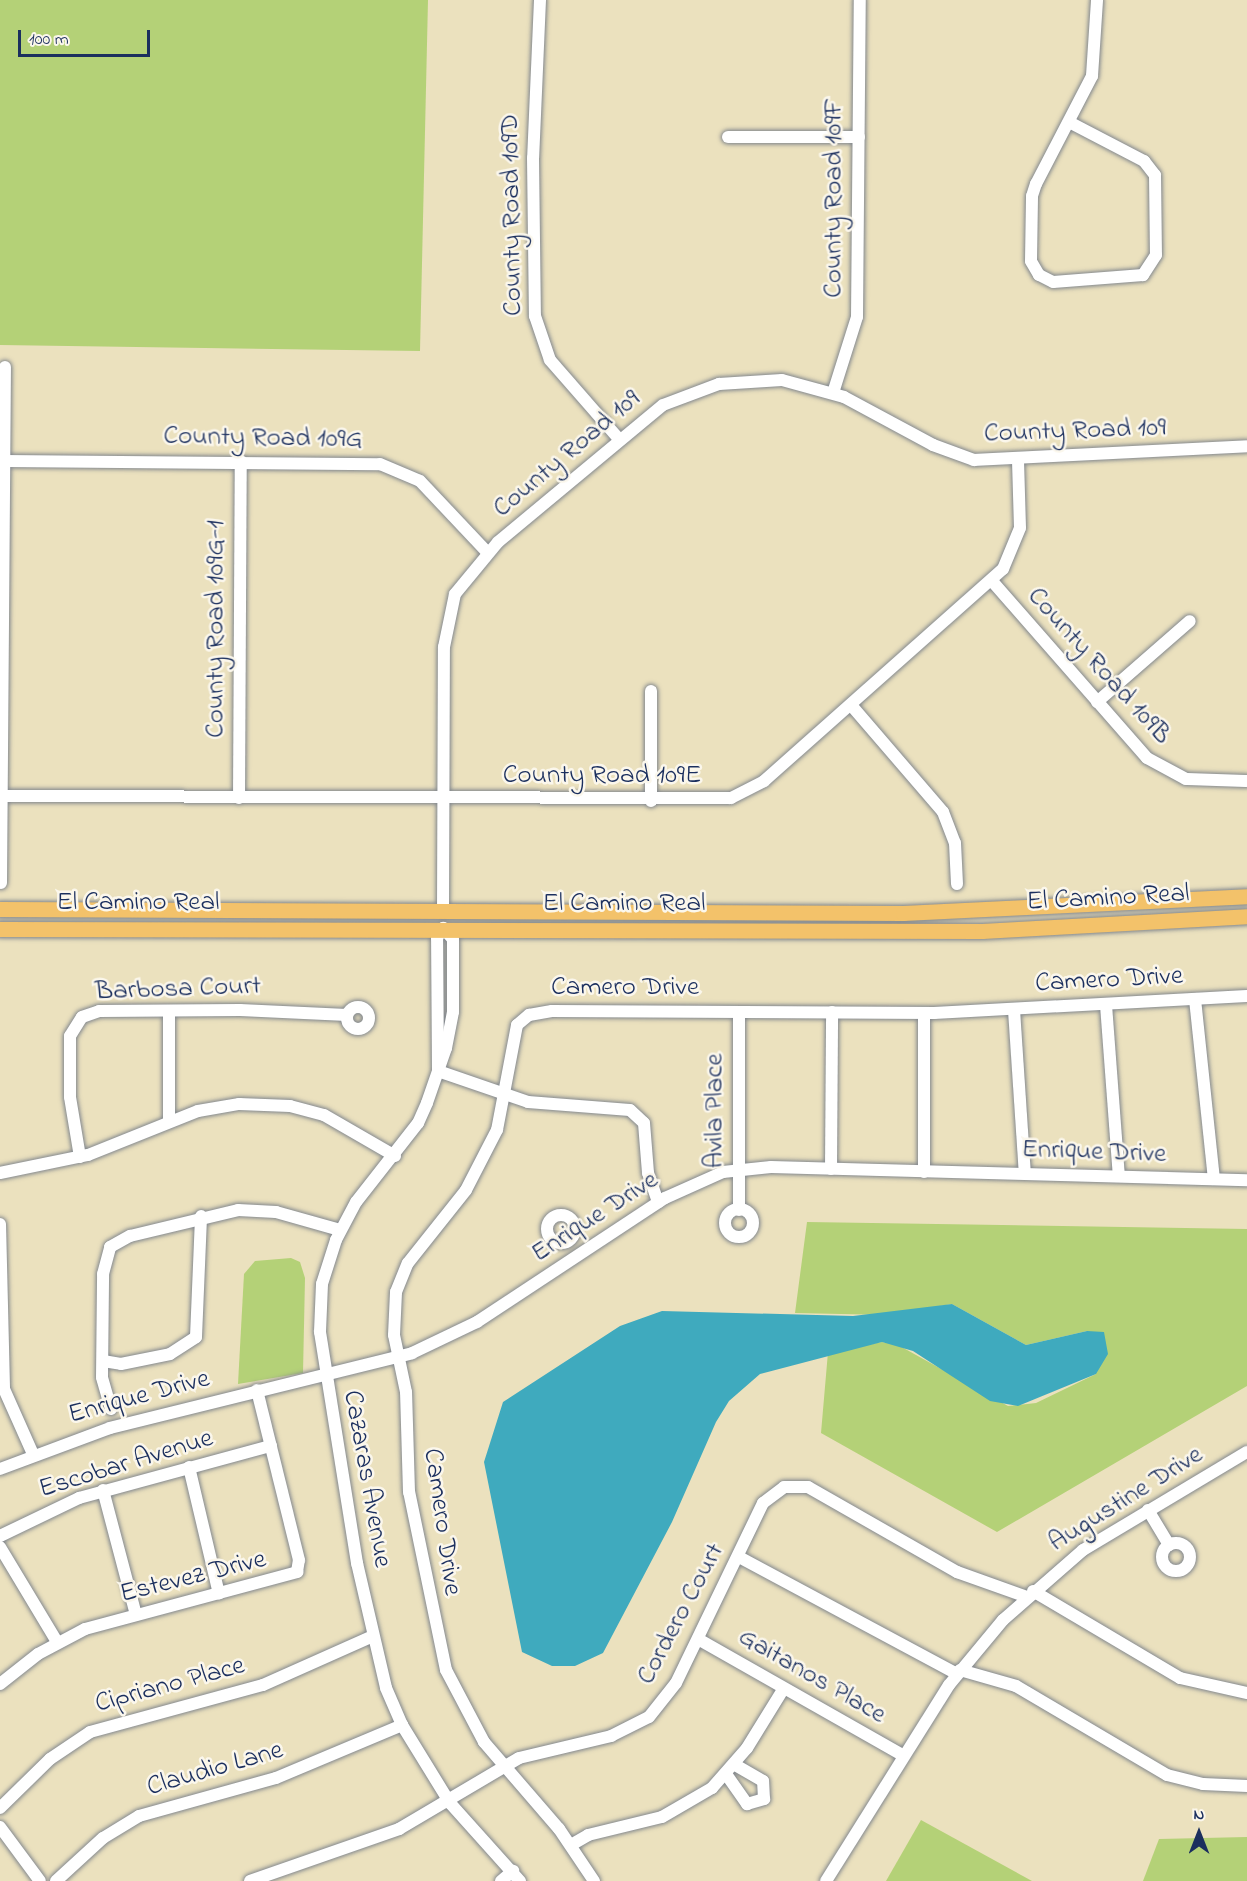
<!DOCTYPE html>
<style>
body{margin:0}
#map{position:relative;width:1247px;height:1881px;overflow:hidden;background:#ebe1be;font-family:"Indie Flower",sans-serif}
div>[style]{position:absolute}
.green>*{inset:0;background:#b4d177}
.water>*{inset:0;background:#3faabe}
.roads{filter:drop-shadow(0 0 2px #83888e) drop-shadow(0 0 2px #83888e)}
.minor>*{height:12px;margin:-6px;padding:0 6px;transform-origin:6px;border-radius:6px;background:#fff}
.minor>.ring{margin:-6px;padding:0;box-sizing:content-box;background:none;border:12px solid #fff;border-radius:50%}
.major>*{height:15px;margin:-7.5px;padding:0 7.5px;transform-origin:7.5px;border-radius:7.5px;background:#f3c26a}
span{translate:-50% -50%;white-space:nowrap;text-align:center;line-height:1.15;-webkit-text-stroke:5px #fbf7ec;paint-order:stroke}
.street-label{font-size:27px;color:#1b2f5e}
.north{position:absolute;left:1169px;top:1803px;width:60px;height:60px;-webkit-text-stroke:4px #fbf7ec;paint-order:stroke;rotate:0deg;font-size:16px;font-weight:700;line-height:24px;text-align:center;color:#1b2f5e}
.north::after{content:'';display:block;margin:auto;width:21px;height:27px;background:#1b2f5e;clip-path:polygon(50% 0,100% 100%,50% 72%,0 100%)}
.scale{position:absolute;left:18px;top:30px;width:132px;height:27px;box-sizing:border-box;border:3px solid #1b2f5e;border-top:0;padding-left:8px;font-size:18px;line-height:21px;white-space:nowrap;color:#1b2f5e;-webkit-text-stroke:4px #fbf7ec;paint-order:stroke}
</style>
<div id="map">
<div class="green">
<i style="clip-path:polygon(0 0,428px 0,420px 351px,0 345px)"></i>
<i style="clip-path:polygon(807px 1222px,1247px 1229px,1247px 1386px,997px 1532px,821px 1433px,828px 1352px,882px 1342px,898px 1345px,1008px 1406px,1036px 1403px,1096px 1374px,1087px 1331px,1026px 1345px,952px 1304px,887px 1315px,795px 1313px)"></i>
<i style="clip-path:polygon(291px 1258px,300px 1262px,305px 1278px,303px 1373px,238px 1384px,244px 1274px,255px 1261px)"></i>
<i style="clip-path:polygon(921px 1820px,1032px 1881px,886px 1881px)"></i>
<i style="clip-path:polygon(1247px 1837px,1247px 1881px,1143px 1881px,1159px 1839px)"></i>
</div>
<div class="water">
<i style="clip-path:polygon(952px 1304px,1026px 1345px,1087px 1331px,1104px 1332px,1108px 1354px,1096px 1374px,1018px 1406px,990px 1401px,913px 1351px,882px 1342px,760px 1374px,729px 1401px,716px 1422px,672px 1522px,603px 1653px,575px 1666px,552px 1666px,522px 1652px,484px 1462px,503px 1402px,620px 1326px,662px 1311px,853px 1316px)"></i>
</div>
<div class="roads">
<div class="minor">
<i style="left:540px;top:0;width:158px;rotate:92.5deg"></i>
<i style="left:533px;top:158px;width:158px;rotate:89.3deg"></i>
<i style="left:535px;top:316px;width:46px;rotate:71.2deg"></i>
<i style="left:550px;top:360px;width:103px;rotate:48.9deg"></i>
<i style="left:1069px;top:122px;width:85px;rotate:27.5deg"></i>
<i style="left:1144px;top:161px;width:18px;rotate:52deg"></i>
<i style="left:1155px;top:175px;width:80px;rotate:89.3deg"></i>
<i style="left:1156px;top:255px;width:24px;rotate:123deg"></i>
<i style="left:1143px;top:275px;width:90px;rotate:175.6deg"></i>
<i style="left:1053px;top:282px;width:16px;rotate:-153deg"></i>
<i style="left:1039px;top:275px;width:16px;rotate:-120deg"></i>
<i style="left:1031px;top:261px;width:65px;rotate:-89.1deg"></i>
<i style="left:1032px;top:196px;width:13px;rotate:-72deg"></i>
<i style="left:1036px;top:184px;width:122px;rotate:-62.6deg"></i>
<i style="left:1092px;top:76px;width:76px;rotate:-86.2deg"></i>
<i style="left:728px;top:137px;width:131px"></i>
<i style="left:833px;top:393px;width:80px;rotate:-72.5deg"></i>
<i style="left:857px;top:317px;width:317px;rotate:-89.5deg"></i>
<i style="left:4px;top:461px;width:376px;rotate:0.5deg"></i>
<i style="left:380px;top:464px;width:43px;rotate:23deg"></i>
<i style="left:420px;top:481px;width:98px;rotate:46.7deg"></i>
<i style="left:992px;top:581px;width:235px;rotate:48.8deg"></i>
<i style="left:1147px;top:758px;width:44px;rotate:28.3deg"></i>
<i style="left:1186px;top:779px;width:61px;rotate:1.9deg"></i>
<i style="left:1097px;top:702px;width:123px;rotate:-41.1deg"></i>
<i style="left:851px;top:705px;width:141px;rotate:49.3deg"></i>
<i style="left:943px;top:812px;width:33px;rotate:69deg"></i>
<i style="left:955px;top:843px;width:41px;rotate:87.2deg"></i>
<i style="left:1px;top:796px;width:730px;rotate:0.16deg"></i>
<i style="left:731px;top:798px;width:37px;rotate:-27deg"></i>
<i style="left:764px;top:781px;width:319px;rotate:-41.6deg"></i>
<i style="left:1003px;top:569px;width:44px;rotate:-67.5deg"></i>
<i style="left:1020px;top:528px;width:68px;rotate:-91.7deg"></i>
<i style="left:239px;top:798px;width:337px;rotate:-89.7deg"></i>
<i style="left:651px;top:801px;width:110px;rotate:-90deg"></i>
<i style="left:1px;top:883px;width:516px;rotate:-89.56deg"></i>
<i style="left:443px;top:910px;width:263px;rotate:-89.8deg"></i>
<i style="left:444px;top:647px;width:54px;rotate:-78.3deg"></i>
<i style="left:455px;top:594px;width:67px;rotate:-50.4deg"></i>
<i style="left:498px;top:542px;width:214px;rotate:-39.7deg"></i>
<i style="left:663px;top:405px;width:60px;rotate:-20.6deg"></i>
<i style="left:719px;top:384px;width:63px;rotate:-3.6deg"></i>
<i style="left:782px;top:380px;width:64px;rotate:15.3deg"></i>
<i style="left:844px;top:397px;width:101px;rotate:28.3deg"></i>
<i style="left:933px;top:445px;width:44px;rotate:20.1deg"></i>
<i style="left:974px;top:460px;width:273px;rotate:-2.9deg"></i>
<i style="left:1195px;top:999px;width:181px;rotate:84deg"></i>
<i style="left:1106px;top:1005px;width:171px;rotate:85.7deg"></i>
<i class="ring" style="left:347px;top:1007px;width:10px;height:10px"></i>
<i style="left:1014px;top:1010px;width:164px;rotate:86.2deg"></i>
<i style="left:169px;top:1011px;width:111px;rotate:90deg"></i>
<i style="left:739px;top:1012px;width:198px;rotate:90deg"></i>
<i style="left:924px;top:1013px;width:159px;rotate:90deg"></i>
<i style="left:438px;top:1071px;width:133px;rotate:-90.4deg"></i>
<i style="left:437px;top:938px;width:12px;rotate:-59deg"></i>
<i style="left:443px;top:928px;width:15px;rotate:48deg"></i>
<i style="left:453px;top:939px;width:73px;rotate:90deg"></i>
<i style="left:453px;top:1012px;width:37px;rotate:101deg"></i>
<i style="left:446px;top:1048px;width:58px;rotate:109.1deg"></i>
<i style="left:427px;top:1103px;width:22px;rotate:114deg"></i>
<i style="left:418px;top:1123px;width:100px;rotate:128.1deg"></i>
<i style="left:356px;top:1202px;width:43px;rotate:117.8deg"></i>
<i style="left:336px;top:1240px;width:46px;rotate:107.7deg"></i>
<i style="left:322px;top:1284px;width:48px;rotate:92.4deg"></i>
<i style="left:320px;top:1332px;width:234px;rotate:80.9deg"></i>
<i style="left:357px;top:1563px;width:128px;rotate:76.9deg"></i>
<i style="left:386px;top:1688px;width:40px;rotate:66.6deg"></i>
<i style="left:402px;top:1725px;width:92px;rotate:58.4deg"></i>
<i style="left:450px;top:1803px;width:105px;rotate:48.1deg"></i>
<i style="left:438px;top:1071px;width:95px;rotate:19deg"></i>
<i style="left:528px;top:1102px;width:102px;rotate:4.5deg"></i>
<i style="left:630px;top:1110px;width:19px;rotate:43deg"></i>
<i style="left:644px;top:1123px;width:50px;rotate:85.4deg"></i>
<i style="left:648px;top:1173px;width:31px;rotate:71deg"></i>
<i style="left:80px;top:1157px;width:61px;rotate:-99.5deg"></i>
<i style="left:70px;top:1097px;width:61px;rotate:-90deg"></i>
<i style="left:70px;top:1036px;width:22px;rotate:-58deg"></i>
<i style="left:82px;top:1017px;width:18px;rotate:-19deg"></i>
<i style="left:99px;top:1011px;width:141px;rotate:-0.4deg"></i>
<i style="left:240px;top:1010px;width:107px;rotate:2.7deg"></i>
<i style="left:831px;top:1169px;width:157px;rotate:-89.6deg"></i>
<i style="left:0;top:1173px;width:90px;rotate:-11.6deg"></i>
<i style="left:88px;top:1155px;width:118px;rotate:-21.8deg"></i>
<i style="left:198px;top:1111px;width:42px;rotate:-9.7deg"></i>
<i style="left:239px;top:1104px;width:51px;rotate:2.2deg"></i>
<i style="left:290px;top:1106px;width:35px;rotate:15deg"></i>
<i style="left:324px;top:1115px;width:82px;rotate:30deg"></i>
<i class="ring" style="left:725px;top:1209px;width:16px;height:16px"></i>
<i class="ring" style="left:547px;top:1215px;width:16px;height:16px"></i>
<i style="left:0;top:1224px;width:165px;rotate:88.6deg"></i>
<i style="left:4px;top:1389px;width:71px;rotate:66deg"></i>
<i style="left:103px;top:1361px;width:18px;rotate:9deg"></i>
<i style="left:121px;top:1364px;width:50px;rotate:-11.5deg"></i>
<i style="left:170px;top:1354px;width:31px;rotate:-33deg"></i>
<i style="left:196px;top:1337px;width:121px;rotate:-87.6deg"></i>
<i style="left:111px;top:1409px;width:33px;rotate:-106deg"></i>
<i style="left:102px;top:1377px;width:103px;rotate:-89.4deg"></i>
<i style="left:103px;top:1274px;width:28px;rotate:-75deg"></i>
<i style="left:110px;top:1247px;width:23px;rotate:-29deg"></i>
<i style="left:130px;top:1236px;width:111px;rotate:-13.5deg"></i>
<i style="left:238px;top:1210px;width:38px;rotate:3deg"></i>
<i style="left:276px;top:1212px;width:66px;rotate:15.7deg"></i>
<i style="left:189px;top:1467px;width:130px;rotate:76.7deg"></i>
<i style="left:0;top:1469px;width:117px;rotate:-20.4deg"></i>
<i style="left:110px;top:1428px;width:311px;rotate:-13.9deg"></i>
<i style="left:412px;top:1353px;width:72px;rotate:-25.5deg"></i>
<i style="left:477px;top:1322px;width:225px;rotate:-33.4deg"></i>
<i style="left:665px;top:1198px;width:64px;rotate:-24.1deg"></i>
<i style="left:723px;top:1172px;width:48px;rotate:-5.9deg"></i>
<i style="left:771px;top:1167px;width:476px;rotate:1.6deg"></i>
<i style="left:103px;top:1490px;width:129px;rotate:75.2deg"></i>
<i style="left:1148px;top:1510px;width:41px;rotate:59deg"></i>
<i style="left:0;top:1536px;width:88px;rotate:-25.7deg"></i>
<i style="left:79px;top:1498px;width:199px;rotate:-15.2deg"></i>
<i class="ring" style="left:1162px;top:1543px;width:16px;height:16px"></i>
<i style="left:0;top:1547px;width:111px;rotate:59deg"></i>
<i style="left:739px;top:1557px;width:247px;rotate:28.2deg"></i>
<i style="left:1033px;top:1591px;width:171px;rotate:30.6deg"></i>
<i style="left:1180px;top:1678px;width:69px;rotate:12.6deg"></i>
<i style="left:698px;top:1639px;width:235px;rotate:29.6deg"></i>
<i style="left:960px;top:1670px;width:58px;rotate:15.9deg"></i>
<i style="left:1016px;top:1686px;width:175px;rotate:30.5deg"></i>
<i style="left:1167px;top:1775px;width:37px;rotate:14deg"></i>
<i style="left:1203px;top:1784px;width:44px;rotate:2.6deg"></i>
<i style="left:0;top:1684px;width:48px;rotate:-38.3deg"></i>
<i style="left:38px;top:1654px;width:53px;rotate:-28deg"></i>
<i style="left:85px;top:1629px;width:220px;rotate:-15deg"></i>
<i style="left:297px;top:1572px;width:12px;rotate:-81deg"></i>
<i style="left:299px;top:1560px;width:175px;rotate:-103.9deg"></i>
<i style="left:726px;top:1774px;width:37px;rotate:55deg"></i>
<i style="left:747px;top:1804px;width:18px;rotate:-16deg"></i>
<i style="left:764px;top:1799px;width:18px;rotate:-93deg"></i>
<i style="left:763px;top:1781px;width:32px;rotate:-150deg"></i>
<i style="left:0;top:1808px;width:70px;rotate:-44.4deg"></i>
<i style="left:50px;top:1759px;width:48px;rotate:-34deg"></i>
<i style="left:90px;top:1732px;width:179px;rotate:-15.2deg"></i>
<i style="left:263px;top:1685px;width:118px;rotate:-24deg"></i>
<i style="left:0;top:1827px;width:67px;rotate:53.5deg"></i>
<i style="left:571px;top:1845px;width:20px;rotate:-30deg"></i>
<i style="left:588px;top:1835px;width:76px;rotate:-13.7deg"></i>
<i style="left:662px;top:1817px;width:58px;rotate:-30.1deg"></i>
<i style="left:712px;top:1788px;width:53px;rotate:-48.8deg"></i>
<i style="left:747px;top:1748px;width:70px;rotate:-58.3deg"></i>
<i style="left:56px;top:1881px;width:64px;rotate:-42.5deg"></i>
<i style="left:103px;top:1838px;width:42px;rotate:-31.4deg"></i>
<i style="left:139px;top:1816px;width:142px;rotate:-15.5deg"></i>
<i style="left:276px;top:1778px;width:137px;rotate:-22.8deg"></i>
<i style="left:250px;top:1881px;width:158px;rotate:-19.2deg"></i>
<i style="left:399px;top:1829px;width:139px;rotate:-30.6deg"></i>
<i style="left:519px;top:1758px;width:95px;rotate:-13.4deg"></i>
<i style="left:611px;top:1736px;width:42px;rotate:-26.6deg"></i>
<i style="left:649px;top:1717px;width:43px;rotate:-51.5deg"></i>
<i style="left:676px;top:1683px;width:200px;rotate:-64.2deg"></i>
<i style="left:763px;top:1503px;width:26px;rotate:-37deg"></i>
<i style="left:784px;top:1487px;width:24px"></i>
<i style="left:808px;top:1487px;width:172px;rotate:29.7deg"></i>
<i style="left:957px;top:1572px;width:74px;rotate:19.7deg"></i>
<i style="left:501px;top:1881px;width:16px;rotate:-40deg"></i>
<i style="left:594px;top:1881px;width:63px;rotate:-123.9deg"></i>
<i style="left:559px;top:1829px;width:115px;rotate:-130.8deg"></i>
<i style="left:484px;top:1742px;width:81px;rotate:-117.8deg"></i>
<i style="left:446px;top:1670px;width:182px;rotate:-101.7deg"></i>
<i style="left:409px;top:1492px;width:100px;rotate:-91.7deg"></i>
<i style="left:406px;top:1392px;width:58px;rotate:-101.9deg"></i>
<i style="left:394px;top:1335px;width:43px;rotate:-87.3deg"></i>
<i style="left:396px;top:1292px;width:31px;rotate:-68deg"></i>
<i style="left:408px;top:1263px;width:93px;rotate:-51.5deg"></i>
<i style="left:466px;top:1190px;width:68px;rotate:-62.7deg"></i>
<i style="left:497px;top:1130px;width:107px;rotate:-79.2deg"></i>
<i style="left:517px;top:1025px;width:16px;rotate:-40deg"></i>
<i style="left:529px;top:1015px;width:23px;rotate:-10deg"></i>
<i style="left:552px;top:1011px;width:382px;rotate:0.3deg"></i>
<i style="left:934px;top:1013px;width:313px;rotate:-3.1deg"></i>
<i style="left:826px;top:1881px;width:231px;rotate:-57.9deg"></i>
<i style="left:949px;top:1685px;width:85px;rotate:-50.3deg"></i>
<i style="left:1003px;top:1620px;width:106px;rotate:-41.2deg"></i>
<i style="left:1083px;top:1550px;width:191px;rotate:-30.9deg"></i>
</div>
<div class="major">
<i style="left:0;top:909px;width:903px;rotate:0.25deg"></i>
<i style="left:903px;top:913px;width:344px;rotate:-2.8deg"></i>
<i style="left:0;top:929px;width:982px;rotate:0.12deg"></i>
<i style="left:982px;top:931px;width:265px;rotate:-3.2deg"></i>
</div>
</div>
<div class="street-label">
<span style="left:834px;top:198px;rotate:-90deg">County Road 109F</span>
<span style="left:512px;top:215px;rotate:-91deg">County Road 109D</span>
<span style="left:1075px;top:431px;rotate:-2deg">County Road 109</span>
<span style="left:263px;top:438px;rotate:1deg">County Road 109G</span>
<span style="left:567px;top:454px;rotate:-40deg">County Road 109</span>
<span style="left:216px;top:629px;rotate:-90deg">County Road 109G-1</span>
<span style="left:1099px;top:666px;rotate:48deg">County Road 109B</span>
<span style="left:602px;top:776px">County Road 109E</span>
<span style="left:1108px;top:898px;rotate:-3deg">El Camino Real</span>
<span style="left:138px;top:903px">El Camino Real</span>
<span style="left:624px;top:904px">El Camino Real</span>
<span style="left:1109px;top:980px;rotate:-3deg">Camero Drive</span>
<span style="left:625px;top:988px">Camero Drive</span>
<span style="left:178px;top:989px;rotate:-2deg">Barbosa Court</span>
<span style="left:715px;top:1111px;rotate:-90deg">Avila Place</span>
<span style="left:1094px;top:1152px;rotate:2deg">Enrique Drive</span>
<span style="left:595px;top:1217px;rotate:-33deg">Enrique Drive</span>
<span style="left:139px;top:1397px;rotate:-15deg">Enrique Drive</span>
<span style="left:126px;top:1464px;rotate:-17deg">Escobar Avenue</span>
<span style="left:367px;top:1479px;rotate:80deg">Cazaras Avenue</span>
<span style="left:1126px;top:1499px;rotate:-32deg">Augustine Drive</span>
<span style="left:442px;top:1522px;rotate:82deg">Camero Drive</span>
<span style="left:193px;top:1577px;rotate:-14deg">Estevez Drive</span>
<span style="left:681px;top:1614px;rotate:-62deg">Cordero Court</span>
<span style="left:812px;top:1676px;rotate:30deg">Gaitanos Place</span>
<span style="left:170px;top:1685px;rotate:-15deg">Cipriano Place</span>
<span style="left:215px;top:1769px;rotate:-16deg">Claudio Lane</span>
</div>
<div class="north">N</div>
<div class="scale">100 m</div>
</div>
